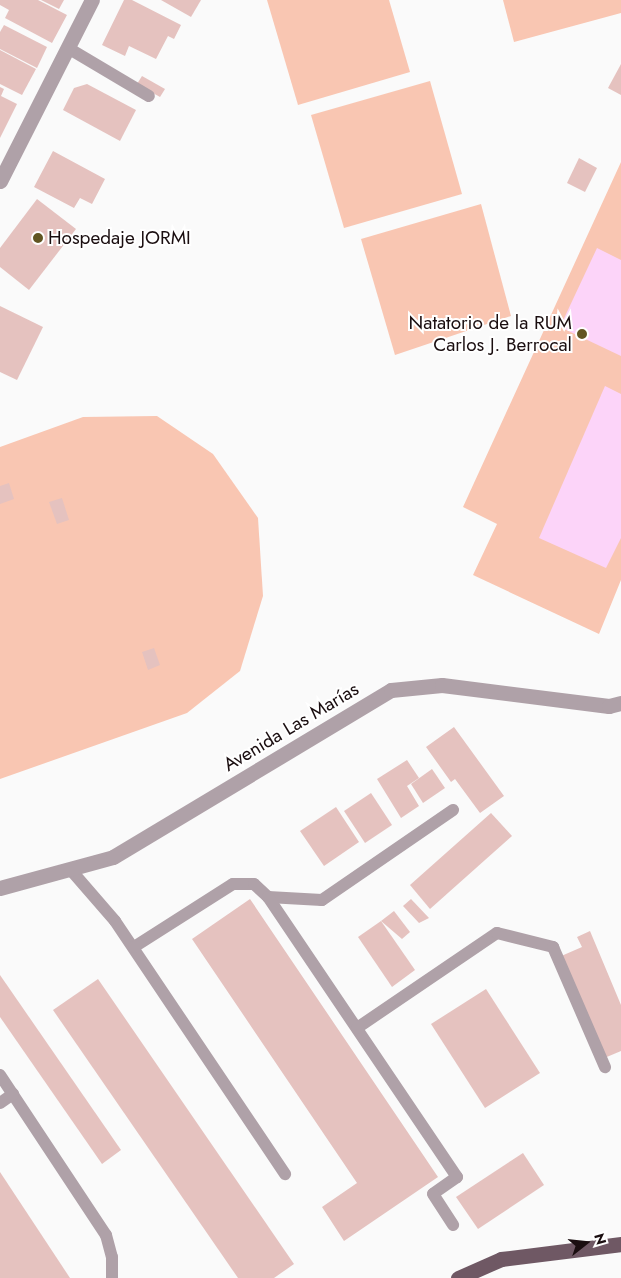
<!DOCTYPE html>
<meta charset="utf-8">
<style>
body{margin:0}
#map{position:relative;width:621px;height:1278px;overflow:hidden;background:#fafafa;font-family:Jost,sans-serif}
div>[style]{position:absolute}
.green>*{inset:0;background:#f9c6b2}
.water>*{inset:0;background:#fcd4f9}
.building>*{inset:0;background:#e5c2bf}
.lane>*{height:12px;margin:-6px;padding:0 6px;transform-origin:6px;border-radius:6px;background:#afa1a8}
.street>*{height:15px;margin:-7.5px;padding:0 7.5px;transform-origin:7.5px;border-radius:7.5px;background:#afa1a8}
.primary>*{height:15px;margin:-7.5px;padding:0 7.5px;transform-origin:7.5px;border-radius:7.5px;background:#6f5864}
.dots>*{width:14px;height:14px;translate:-50% -50%;box-sizing:border-box;border:2px solid #fff;border-radius:50%}
span{translate:-50% -50%;white-space:nowrap;text-align:center;line-height:1.15;-webkit-text-stroke:4px #fff;paint-order:stroke}
.poi-label{font-size:19px;color:#1a0e10}
.left{translate:0 -50%;text-align:left}
.right{translate:-100% -50%;text-align:right}
.street-label{font-size:19px;color:#1a0e10}
.north{position:absolute;left:561px;top:1218px;width:50px;height:50px;-webkit-text-stroke:4px #fff;paint-order:stroke;rotate:74deg;font-size:14px;font-weight:700;line-height:20px;text-align:center;color:#1a0e10}
.north::after{content:'';display:block;margin:auto;width:18px;height:22px;background:#1a0e10;clip-path:polygon(50% 0,100% 100%,50% 72%,0 100%)}
</style>
<div id="map">
<div class="green">
<i style="clip-path:polygon(267px 0,389px 0,410px 72px,298px 105px)"></i>
<i style="clip-path:polygon(503px 0,621px 0,621px 13px,514px 42px)"></i>
<i style="clip-path:polygon(430px 81px,462px 194px,344px 228px,311px 115px)"></i>
<i style="clip-path:polygon(621px 162px,621px 580px,599px 634px,473px 575px,497px 524px,463px 507px)"></i>
<i style="clip-path:polygon(481px 204px,511px 316px,395px 355px,361px 239px)"></i>
<i style="clip-path:polygon(157px 416px,213px 454px,258px 518px,263px 596px,240px 671px,187px 713px,0 779px,0 447px,83px 417px)"></i>
</div>
<div class="water">
<i style="clip-path:polygon(597px 248px,621px 260px,621px 356px,560px 327px)"></i>
<i style="clip-path:polygon(605px 386px,621px 394px,621px 538px,606px 568px,539px 538px)"></i>
</div>
<div class="building">
<i style="clip-path:polygon(0 0,38px 0,67px 15px,52px 43px,5px 18px,9px 10px,0 5px)"></i>
<i style="clip-path:polygon(41px 0,64px 0,59px 9px)"></i>
<i style="clip-path:polygon(124px 0,132px 0,181px 25px,174px 39px,168px 36px,156px 59px,129px 46px,125px 56px,102px 45px)"></i>
<i style="clip-path:polygon(161px 0,201px 0,191px 17px)"></i>
<i style="clip-path:polygon(4px 25px,47px 47px,37px 68px,0 49px,0 32px)"></i>
<i style="clip-path:polygon(0 50px,36px 69px,22px 95px,0 84px)"></i>
<i style="clip-path:polygon(621px 64px,621px 95px,608px 88px)"></i>
<i style="clip-path:polygon(142px 76px,165px 89px,160px 97px,137px 84px)"></i>
<i style="clip-path:polygon(87px 84px,136px 110px,120px 141px,63px 110px,74px 88px)"></i>
<i style="clip-path:polygon(0 87px,4px 89px,1px 96px,17px 104px,0 138px)"></i>
<i style="clip-path:polygon(53px 151px,105px 179px,92px 204px,80px 198px,74px 208px,34px 187px)"></i>
<i style="clip-path:polygon(579px 158px,597px 168px,585px 192px,567px 183px)"></i>
<i style="clip-path:polygon(37px 199px,76px 229px,29px 290px,0 267px,0 248px)"></i>
<i style="clip-path:polygon(0 306px,43px 327px,17px 380px,0 372px)"></i>
<i style="clip-path:polygon(9px 483px,14px 499px,0 504px,0 486px)"></i>
<i style="clip-path:polygon(62px 498px,69px 520px,57px 524px,49px 502px)"></i>
<i style="clip-path:polygon(154px 648px,160px 665px,148px 670px,142px 652px)"></i>
<i style="clip-path:polygon(454px 727px,504px 796px,480px 813px,455px 779px,451px 782px,426px 747px)"></i>
<i style="clip-path:polygon(407px 760px,419px 778px,407px 786px,419px 806px,401px 818px,377px 779px)"></i>
<i style="clip-path:polygon(432px 769px,445px 788px,423px 803px,411px 784px)"></i>
<i style="clip-path:polygon(371px 793px,392px 825px,365px 843px,344px 811px)"></i>
<i style="clip-path:polygon(336px 807px,359px 842px,324px 866px,300px 831px)"></i>
<i style="clip-path:polygon(491px 813px,512px 836px,430px 909px,410px 885px)"></i>
<i style="clip-path:polygon(250px 899px,438px 1177px,344px 1241px,322px 1207px,357px 1183px,192px 939px)"></i>
<i style="clip-path:polygon(411px 899px,429px 918px,419px 923px,403px 906px)"></i>
<i style="clip-path:polygon(394px 911px,410px 932px,402px 939px,381px 921px)"></i>
<i style="clip-path:polygon(381px 921px,415px 970px,392px 987px,358px 937px)"></i>
<i style="clip-path:polygon(590px 931px,621px 1005px,621px 1051px,602px 1059px,559px 957px,582px 947px,577px 937px)"></i>
<i style="clip-path:polygon(0 975px,121px 1150px,102px 1164px,0 1017px)"></i>
<i style="clip-path:polygon(98px 979px,294px 1264px,274px 1278px,238px 1278px,53px 1010px)"></i>
<i style="clip-path:polygon(486px 989px,540px 1073px,485px 1108px,431px 1024px)"></i>
<i style="clip-path:polygon(523px 1153px,544px 1185px,478px 1229px,456px 1197px)"></i>
<i style="clip-path:polygon(0 1172px,70px 1278px,0 1278px)"></i>
</div>
<div class="lane">
<i style="left:68px;top:48px;width:94px;rotate:30.7deg"></i>
<i style="left:70px;top:869px;width:69px;rotate:49.1deg"></i>
<i style="left:115px;top:921px;width:305px;rotate:56.1deg"></i>
<i style="left:268px;top:897px;width:54px;rotate:3.2deg"></i>
<i style="left:322px;top:900px;width:159px;rotate:-34.5deg"></i>
<i style="left:134px;top:947px;width:117px;rotate:-32.5deg"></i>
<i style="left:233px;top:884px;width:21px"></i>
<i style="left:254px;top:884px;width:19px;rotate:43deg"></i>
<i style="left:268px;top:897px;width:338px;rotate:56deg"></i>
<i style="left:457px;top:1177px;width:29px;rotate:145deg"></i>
<i style="left:433px;top:1194px;width:37px;rotate:57deg"></i>
<i style="left:357px;top:1028px;width:169px;rotate:-34.2deg"></i>
<i style="left:497px;top:933px;width:58px;rotate:14deg"></i>
<i style="left:553px;top:947px;width:131px;rotate:66.6deg"></i>
<i style="left:0;top:1075px;width:192px;rotate:56.5deg"></i>
<i style="left:106px;top:1235px;width:23px;rotate:75deg"></i>
<i style="left:112px;top:1257px;width:21px;rotate:90deg"></i>
<i style="left:0;top:1103px;width:16px;rotate:-35deg"></i>
</div>
<div class="street">
<i style="left:0;top:181px;width:203px;rotate:-63.1deg"></i>
<i style="left:0;top:888px;width:117px;rotate:-15.3deg"></i>
<i style="left:113px;top:857px;width:324px;rotate:-31deg"></i>
<i style="left:391px;top:690px;width:51px;rotate:-5.6deg"></i>
<i style="left:442px;top:685px;width:168px;rotate:7.2deg"></i>
<i style="left:609px;top:706px;width:12px;rotate:-14deg"></i>
</div>
<div class="primary">
<i style="left:458px;top:1278px;width:47px;rotate:-23.8deg"></i>
<i style="left:501px;top:1259px;width:121px;rotate:-7.1deg"></i>
</div>
<div class="dots">
<i style="left:38px;top:238px;background:#615522"></i>
<i style="left:582px;top:334px;background:#615522"></i>
</div>
<div class="poi-label">
<span class="left" style="left:48px;top:238px">Hospedaje JORMI</span>
<span class="right" style="left:572px;top:334px">Natatorio de la RUM<br>Carlos J. Berrocal</span>
</div>
<div class="street-label">
<span style="left:291px;top:727px;rotate:-31deg">Avenida Las Marías</span>
</div>
<div class="north">N</div>
</div>
